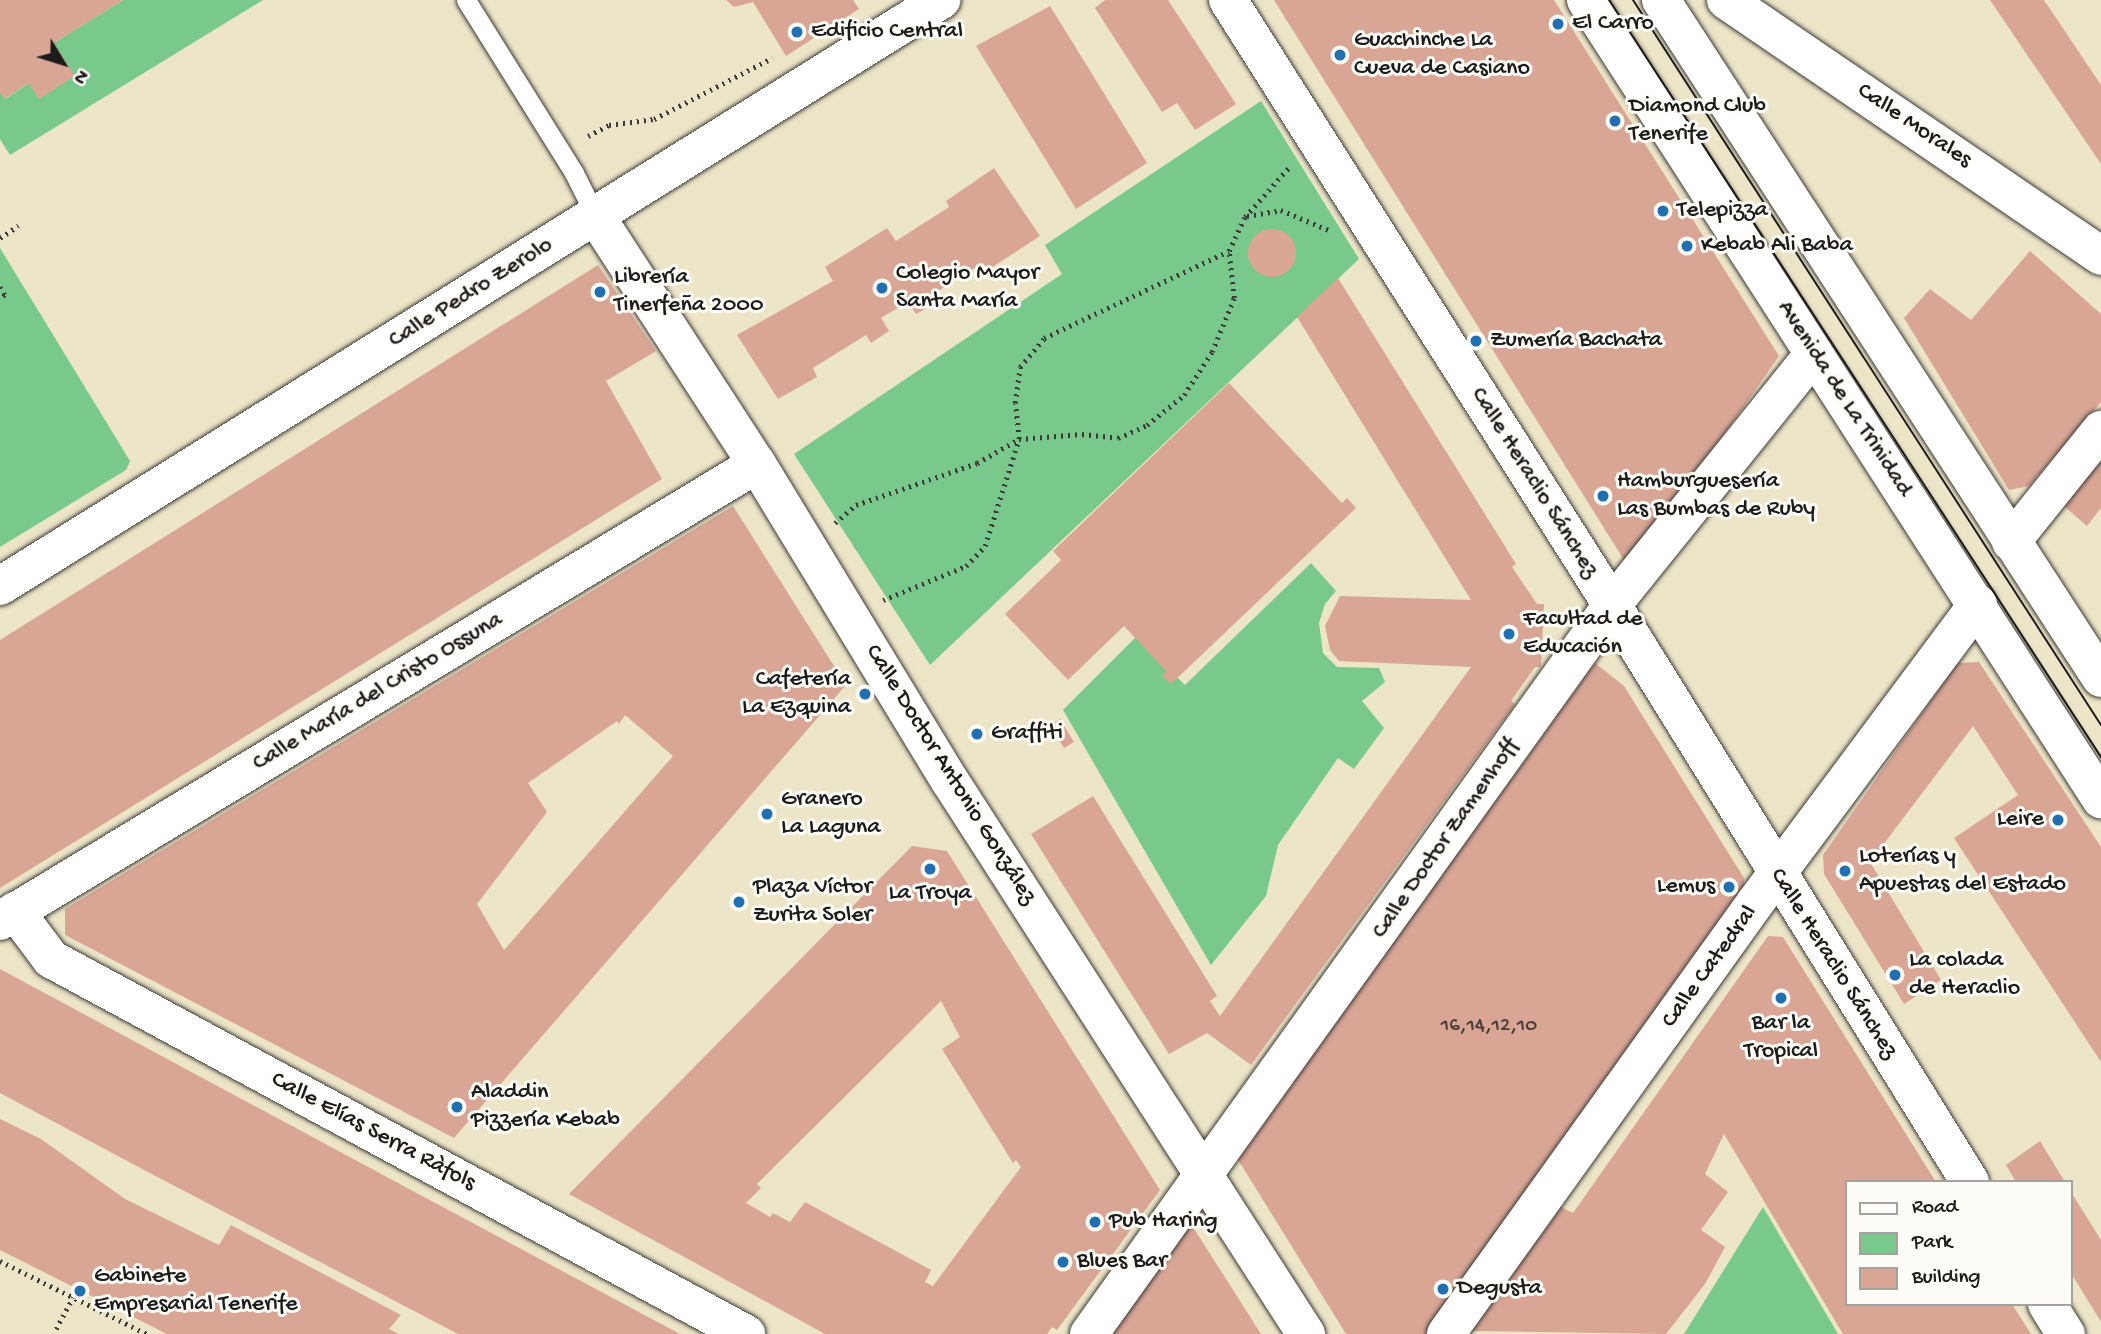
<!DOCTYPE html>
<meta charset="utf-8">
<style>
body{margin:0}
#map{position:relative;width:2101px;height:1334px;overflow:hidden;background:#ede5c7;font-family:"Gochi Hand",sans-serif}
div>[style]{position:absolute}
.green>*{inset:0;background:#78c98b}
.building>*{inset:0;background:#d9a696}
.round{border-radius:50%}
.path>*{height:4.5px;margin-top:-2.25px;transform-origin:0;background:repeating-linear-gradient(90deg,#3b3a36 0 2px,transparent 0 7px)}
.roads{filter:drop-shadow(0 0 2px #3b3a36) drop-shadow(0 0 2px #3b3a36)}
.lane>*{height:19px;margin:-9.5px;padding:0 9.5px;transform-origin:9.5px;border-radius:9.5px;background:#fff}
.street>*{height:38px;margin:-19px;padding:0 19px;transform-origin:19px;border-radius:19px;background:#fff}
.secondary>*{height:38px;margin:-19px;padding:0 19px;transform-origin:19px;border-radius:19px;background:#fff}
.tram>*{height:2px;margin:-1px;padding:0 1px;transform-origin:1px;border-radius:1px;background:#1c1c1c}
.dots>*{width:19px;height:19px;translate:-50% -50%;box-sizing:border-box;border:4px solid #fdfcf7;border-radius:50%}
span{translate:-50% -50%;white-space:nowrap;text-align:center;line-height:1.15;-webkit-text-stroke:6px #fdfcf7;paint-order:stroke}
.number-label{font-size:21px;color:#4b3e3a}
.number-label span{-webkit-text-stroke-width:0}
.poi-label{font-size:24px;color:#1c1c1c}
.left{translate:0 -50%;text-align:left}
.right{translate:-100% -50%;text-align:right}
.street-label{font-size:24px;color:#1c1c1c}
.legend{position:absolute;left:1845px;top:1180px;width:228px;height:126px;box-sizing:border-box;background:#fdfcf7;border:2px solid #a3a29f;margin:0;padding:9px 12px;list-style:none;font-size:21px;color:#1c1c1c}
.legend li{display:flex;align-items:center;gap:14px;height:35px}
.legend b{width:35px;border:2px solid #a3a29f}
.north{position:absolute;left:28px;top:28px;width:70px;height:70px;-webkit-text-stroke:5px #fdfcf7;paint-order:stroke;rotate:128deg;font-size:19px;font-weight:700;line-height:28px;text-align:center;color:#1c1c1c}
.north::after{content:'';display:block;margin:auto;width:24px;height:32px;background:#1c1c1c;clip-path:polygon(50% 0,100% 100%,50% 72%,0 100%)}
</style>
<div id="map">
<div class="green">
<i style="clip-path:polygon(123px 0,263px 0,10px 155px,0 139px,0 92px,5px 99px,29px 83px,39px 98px,54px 43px)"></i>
<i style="clip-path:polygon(1261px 101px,1359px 259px,930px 665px,794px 454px,1062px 274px,1045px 245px)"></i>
<i style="clip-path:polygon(0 248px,130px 461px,126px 470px,0 547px)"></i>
<i style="clip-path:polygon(1311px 563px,1336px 591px,1325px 604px,1319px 623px,1323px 653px,1337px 667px,1379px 668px,1385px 682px,1362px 701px,1384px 728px,1354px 769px,1338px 758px,1278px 845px,1266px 896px,1211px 965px,1063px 710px,1136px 637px,1185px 685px)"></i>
<i style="clip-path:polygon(1763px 1207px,1838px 1334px,1684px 1334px)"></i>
</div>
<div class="building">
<i style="clip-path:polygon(0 0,123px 0,54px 43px,75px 76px,39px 99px,29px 83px,4px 99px,0 92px)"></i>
<i style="clip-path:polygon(726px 0,853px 0,859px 9px,786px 56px,753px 2px,734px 7px)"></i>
<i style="clip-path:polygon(1105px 0,1168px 0,1236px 104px,1195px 130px,1177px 103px,1162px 112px,1095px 8px)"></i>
<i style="clip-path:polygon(1274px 0,1554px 0,1779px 356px,1637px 559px,1624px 560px)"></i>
<i style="clip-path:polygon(1990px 0,2044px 0,2101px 85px,2101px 164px)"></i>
<i style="clip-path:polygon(1050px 6px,1147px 163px,1076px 209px,976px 46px)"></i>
<i style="clip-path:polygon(994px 168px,1040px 236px,988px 270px,983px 263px,930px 296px,934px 304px,916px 314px,908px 302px,881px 318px,889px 331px,871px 343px,866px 335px,813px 368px,817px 377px,778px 399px,737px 335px,833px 281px,825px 267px,887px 228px,896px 241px,949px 207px,946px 201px)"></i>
<i class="round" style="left:1248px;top:229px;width:48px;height:48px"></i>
<i style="clip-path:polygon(2030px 251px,2101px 314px,2101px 402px,2029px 486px,2009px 490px,1904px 318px,1930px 289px,1971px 320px)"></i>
<i style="clip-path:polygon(598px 265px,656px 351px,606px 381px,662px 479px,0 888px,0 640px)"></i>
<i style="clip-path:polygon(1338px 278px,1516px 564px,1512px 567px,1537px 604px,1544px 604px,1541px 667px,1535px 667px,1511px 701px,1515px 704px,1251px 1065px,1207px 1033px,1169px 1054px,1031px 834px,1093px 796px,1217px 996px,1210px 1001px,1220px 1016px,1471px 667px,1339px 661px,1330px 650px,1325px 626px,1340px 596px,1471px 600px,1297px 317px)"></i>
<i style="clip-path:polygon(1229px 383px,1342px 503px,1347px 498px,1356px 508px,1171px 684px,1162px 676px,1166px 671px,1124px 626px,1068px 680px,1005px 614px,1061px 560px,1053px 551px)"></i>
<i style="clip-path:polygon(2101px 459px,2101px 508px,2087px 526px,2064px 506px)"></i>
<i style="clip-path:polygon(evenodd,733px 506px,846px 685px,454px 1138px,65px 935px,65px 909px,733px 506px,625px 715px,673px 756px,504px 950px,477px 904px,547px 812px,528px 783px,617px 721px,619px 724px,625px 715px)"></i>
<i style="clip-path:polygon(1979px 662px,2101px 847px,2101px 1062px,1954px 838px,2018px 795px,1973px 726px,1870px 862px,1941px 980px,1904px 1004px,1824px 874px,1823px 855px,1957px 663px)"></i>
<i style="clip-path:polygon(1595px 663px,1624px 686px,1744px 878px,1745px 890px,1426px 1334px,1346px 1334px,1237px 1158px)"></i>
<i style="clip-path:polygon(1060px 719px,1074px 742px,1064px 748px,1050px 725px)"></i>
<i style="clip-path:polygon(evenodd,912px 846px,947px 851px,1160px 1190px,1057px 1330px,1052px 1327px,1047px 1334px,825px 1334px,569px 1194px,912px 846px,941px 1001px,960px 1037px,942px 1049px,1013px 1163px,1016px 1160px,1021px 1167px,933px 1286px,925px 1282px,931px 1270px,805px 1202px,790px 1222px,773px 1213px,770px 1217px,746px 1203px,761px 1188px,757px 1184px,941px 1001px)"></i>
<i style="clip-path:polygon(1768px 936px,1783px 937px,1936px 1182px,1847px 1182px,1847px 1304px,2012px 1304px,2031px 1334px,1843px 1334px,1724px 1134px,1705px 1174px,1728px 1192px,1701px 1230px,1725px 1247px,1705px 1284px,1666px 1334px,1472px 1331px,1559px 1206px,1573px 1213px)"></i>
<i style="clip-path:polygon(0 969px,398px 1183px,680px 1334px,458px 1334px,146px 1171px,0 1093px)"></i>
<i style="clip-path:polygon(0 1119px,41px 1139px,125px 1199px,219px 1245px,231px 1225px,401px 1315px,389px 1329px,399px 1334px,167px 1334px,0 1250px)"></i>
<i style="clip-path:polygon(2040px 1141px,2065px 1182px,2016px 1182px,2006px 1165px)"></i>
<i style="clip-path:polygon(2071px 1192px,2101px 1240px,2101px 1322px,2071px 1273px)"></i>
<i style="clip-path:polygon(1184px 1226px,1193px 1227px,1261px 1334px,1104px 1334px)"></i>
</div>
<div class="path">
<i style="left:588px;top:136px;width:24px;rotate:-28deg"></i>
<i style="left:609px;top:125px;width:45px;rotate:-7.6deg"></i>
<i style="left:654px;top:119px;width:133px;rotate:-27.3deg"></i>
<i style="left:1247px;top:216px;width:35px;rotate:-10deg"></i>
<i style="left:1281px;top:210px;width:54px;rotate:22.8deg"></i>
<i style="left:0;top:238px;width:22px;rotate:-34deg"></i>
<i style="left:0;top:287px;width:9px;rotate:58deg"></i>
<i style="left:5px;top:295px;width:6px;rotate:149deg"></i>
<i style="left:835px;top:523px;width:28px;rotate:-41deg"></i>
<i style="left:856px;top:505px;width:128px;rotate:-19.1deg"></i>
<i style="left:977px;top:463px;width:48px;rotate:-29.7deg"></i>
<i style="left:1019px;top:439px;width:63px;rotate:-4.5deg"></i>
<i style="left:1082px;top:434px;width:36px;rotate:6deg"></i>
<i style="left:1118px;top:438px;width:32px;rotate:-24deg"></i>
<i style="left:1147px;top:425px;width:48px;rotate:-39deg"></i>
<i style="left:1184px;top:395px;width:51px;rotate:-56.9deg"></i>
<i style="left:1212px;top:352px;width:58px;rotate:-67.8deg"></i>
<i style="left:1234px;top:298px;width:47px;rotate:-96.1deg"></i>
<i style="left:883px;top:600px;width:90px;rotate:-22.3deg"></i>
<i style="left:966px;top:566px;width:28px;rotate:-46deg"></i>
<i style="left:985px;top:546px;width:112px;rotate:-72.4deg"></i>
<i style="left:1019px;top:439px;width:36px;rotate:-96deg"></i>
<i style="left:1015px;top:403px;width:36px;rotate:-82deg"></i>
<i style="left:1020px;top:367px;width:38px;rotate:-50deg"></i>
<i style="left:1044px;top:338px;width:204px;rotate:-25.2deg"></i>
<i style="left:1229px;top:251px;width:38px;rotate:-65deg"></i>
<i style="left:1245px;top:217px;width:69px;rotate:-48.5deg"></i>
<i style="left:0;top:1261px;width:164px;rotate:26.4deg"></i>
<i style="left:56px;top:1329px;width:36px;rotate:-62deg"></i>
</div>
<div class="roads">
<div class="lane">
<i style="left:466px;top:0;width:204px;rotate:58deg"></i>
<i style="left:574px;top:173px;width:47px;rotate:63.4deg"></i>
</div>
<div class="street">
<i style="left:1228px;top:0;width:717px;rotate:57.6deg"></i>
<i style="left:1612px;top:605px;width:679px;rotate:58.18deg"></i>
<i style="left:1726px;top:0;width:454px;rotate:34.3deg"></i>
<i style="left:595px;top:215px;width:297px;rotate:57deg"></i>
<i style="left:757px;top:464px;width:371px;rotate:58.7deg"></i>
<i style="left:950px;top:781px;width:658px;rotate:57.23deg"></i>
<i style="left:2011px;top:542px;width:144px;rotate:-51.2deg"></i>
<i style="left:0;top:586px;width:1109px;rotate:-31.91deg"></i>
<i style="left:15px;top:911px;width:60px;rotate:53.1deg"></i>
<i style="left:51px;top:959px;width:790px;rotate:28.35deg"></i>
<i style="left:0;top:921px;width:884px;rotate:-31.12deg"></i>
<i style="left:2047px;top:1304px;width:36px;rotate:58deg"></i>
<i style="left:1089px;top:1334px;width:897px;rotate:-54.34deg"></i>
<i style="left:1612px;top:605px;width:322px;rotate:-51.2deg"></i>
<i style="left:1446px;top:1334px;width:530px;rotate:-54.36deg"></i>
<i style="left:1755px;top:903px;width:373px;rotate:-53.3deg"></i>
</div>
<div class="secondary">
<i style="left:1586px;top:0;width:951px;rotate:57.2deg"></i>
<i style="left:1661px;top:0;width:808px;rotate:57.02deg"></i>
</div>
</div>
<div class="tram">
<i style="left:1609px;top:0;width:903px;rotate:56.98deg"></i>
<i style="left:1633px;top:0;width:863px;rotate:57.16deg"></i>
</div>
<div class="dots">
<i style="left:1558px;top:24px;background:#1f6fb2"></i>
<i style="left:797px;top:32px;background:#1f6fb2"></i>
<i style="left:1340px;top:55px;background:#1f6fb2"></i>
<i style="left:1615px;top:121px;background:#1f6fb2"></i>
<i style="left:1663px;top:211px;background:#1f6fb2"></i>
<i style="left:1687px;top:246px;background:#1f6fb2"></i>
<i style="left:882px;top:288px;background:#1f6fb2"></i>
<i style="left:600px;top:292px;background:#1f6fb2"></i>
<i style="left:1476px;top:341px;background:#1f6fb2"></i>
<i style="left:1603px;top:496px;background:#1f6fb2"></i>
<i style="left:1509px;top:634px;background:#1f6fb2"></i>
<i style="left:865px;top:694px;background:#1f6fb2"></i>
<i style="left:977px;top:734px;background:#1f6fb2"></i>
<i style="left:767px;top:814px;background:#1f6fb2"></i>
<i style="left:2058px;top:820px;background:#1f6fb2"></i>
<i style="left:930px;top:869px;background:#1f6fb2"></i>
<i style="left:1845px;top:871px;background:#1f6fb2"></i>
<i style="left:1729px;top:887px;background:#1f6fb2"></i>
<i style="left:739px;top:902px;background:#1f6fb2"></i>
<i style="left:1895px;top:975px;background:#1f6fb2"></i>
<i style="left:1781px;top:998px;background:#1f6fb2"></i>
<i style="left:457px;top:1107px;background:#1f6fb2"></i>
<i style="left:1095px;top:1222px;background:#1f6fb2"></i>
<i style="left:1063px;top:1262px;background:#1f6fb2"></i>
<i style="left:1443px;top:1289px;background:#1f6fb2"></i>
<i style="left:80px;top:1291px;background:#1f6fb2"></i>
</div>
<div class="number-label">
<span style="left:1489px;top:1027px">16,14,12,10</span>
</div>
<div class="poi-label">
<span class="left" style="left:1572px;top:24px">El Carro</span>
<span class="left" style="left:811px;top:32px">Edificio Central</span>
<span class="left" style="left:1354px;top:55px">Guachinche La<br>Cueva de Casiano</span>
<span class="left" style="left:1629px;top:121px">Diamond Club<br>Tenerife</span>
<span class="left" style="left:1677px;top:211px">Telepizza</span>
<span class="left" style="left:1701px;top:246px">Kebab Ali Baba</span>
<span class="left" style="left:896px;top:288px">Colegio Mayor<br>Santa María</span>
<span class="left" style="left:614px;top:292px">Librería<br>Tinerfeña 2000</span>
<span class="left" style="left:1490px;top:341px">Zumería Bachata</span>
<span class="left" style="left:1617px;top:496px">Hamburguesería<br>Las Bumbas de Ruby</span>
<span class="left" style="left:1523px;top:634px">Facultad de<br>Educación</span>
<span class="right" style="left:851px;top:694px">Cafetería<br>La Ezquina</span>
<span class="left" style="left:991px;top:734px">Graffiti</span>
<span class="left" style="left:781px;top:814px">Granero<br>La Laguna</span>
<span class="right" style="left:2044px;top:820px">Leire</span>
<span class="left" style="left:1859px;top:871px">Loterías y<br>Apuestas del Estado</span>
<span class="right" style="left:1715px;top:887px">Lemus</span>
<span class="left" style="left:753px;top:902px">Plaza Víctor<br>Zurita Soler</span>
<span style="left:930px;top:894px">La Troya</span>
<span class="left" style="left:1909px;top:975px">La colada<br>de Heraclio</span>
<span style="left:1781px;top:1038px">Bar la<br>Tropical</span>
<span class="left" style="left:471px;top:1107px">Aladdin<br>Pizzería Kebab</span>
<span class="left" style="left:1109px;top:1222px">Pub Haring</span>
<span class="left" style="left:1077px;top:1262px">Blues Bar</span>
<span class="left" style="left:94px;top:1291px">Gabinete<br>Empresarial Tenerife</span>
<span class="left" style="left:1457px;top:1289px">Degusta</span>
</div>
<div class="street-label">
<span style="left:1914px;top:126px;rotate:34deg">Calle Morales</span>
<span style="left:471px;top:293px;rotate:-32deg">Calle Pedro Zerolo</span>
<span style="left:1844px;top:399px;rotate:57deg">Avenida de La Trinidad</span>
<span style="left:1534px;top:483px;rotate:58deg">Calle Heraclio Sánchez</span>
<span style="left:378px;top:692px;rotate:-31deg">Calle María del Cristo Ossuna</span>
<span style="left:950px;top:775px;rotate:58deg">Calle Doctor Antonio González</span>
<span style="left:1446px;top:839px;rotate:-55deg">Calle Doctor Zamenhoff</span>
<span style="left:1833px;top:964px;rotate:58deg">Calle Heraclio Sánchez</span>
<span style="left:1710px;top:967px;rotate:-54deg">Calle Catedral</span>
<span style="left:373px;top:1132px;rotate:28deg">Calle Elías Serra Ràfols</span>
</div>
<ul class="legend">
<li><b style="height:9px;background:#fff"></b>Road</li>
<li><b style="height:19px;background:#78c98b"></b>Park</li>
<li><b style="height:19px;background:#d9a696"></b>Building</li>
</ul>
<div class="north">N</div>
</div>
